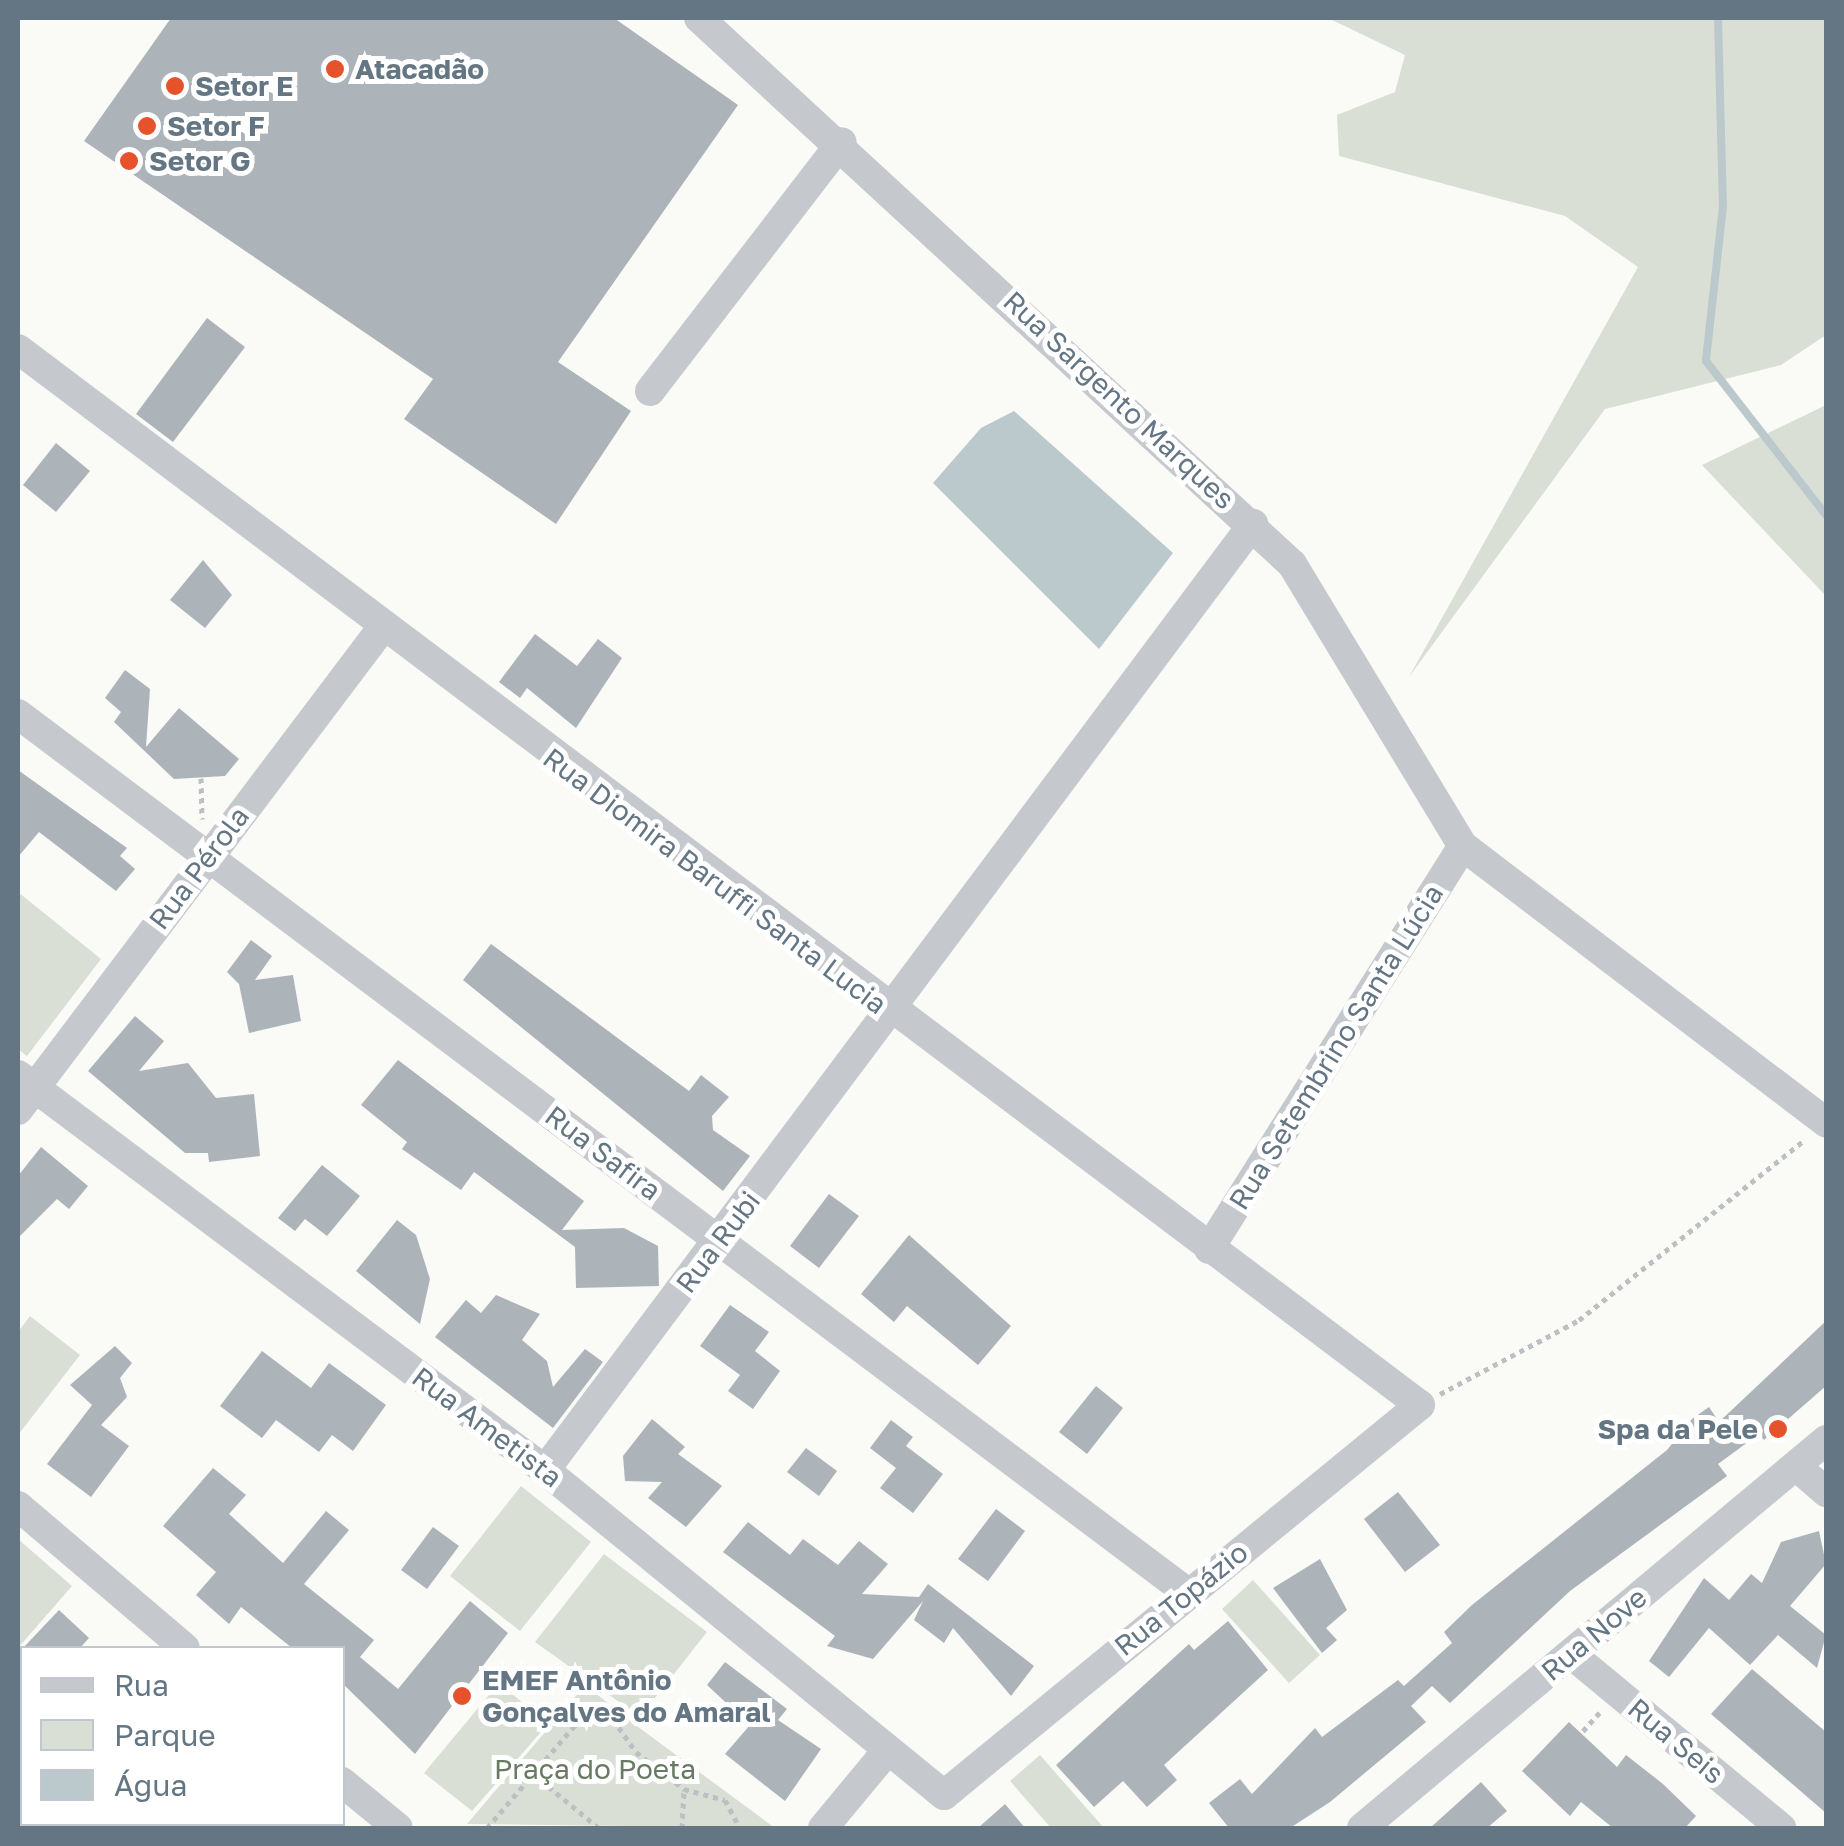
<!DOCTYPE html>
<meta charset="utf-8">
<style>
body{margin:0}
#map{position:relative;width:1844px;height:1846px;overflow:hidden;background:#fafaf7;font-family:"Golos Text",sans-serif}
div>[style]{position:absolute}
.green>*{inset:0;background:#dadfd6}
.water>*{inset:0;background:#bbc8cc}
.stream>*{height:8px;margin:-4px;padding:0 4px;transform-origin:4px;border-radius:4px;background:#bbc8cc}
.building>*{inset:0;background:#acb4ba}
.path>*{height:5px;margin-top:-2.5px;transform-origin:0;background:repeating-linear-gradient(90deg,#bcc0c2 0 5px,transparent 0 10px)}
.minor>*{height:30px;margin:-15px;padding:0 15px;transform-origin:15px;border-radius:15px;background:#c5c9cd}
.dots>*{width:28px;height:28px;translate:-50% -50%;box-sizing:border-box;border:5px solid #fff;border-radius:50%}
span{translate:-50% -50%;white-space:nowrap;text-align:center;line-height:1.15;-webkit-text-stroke:10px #fff;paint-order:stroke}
.poi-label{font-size:28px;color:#647683;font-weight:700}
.left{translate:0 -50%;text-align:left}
.right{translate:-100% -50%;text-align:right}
.street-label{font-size:28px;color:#647683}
.park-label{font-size:28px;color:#687a63}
.frame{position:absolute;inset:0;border:20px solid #647683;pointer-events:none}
.legend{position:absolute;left:20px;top:1646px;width:325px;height:180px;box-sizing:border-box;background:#fff;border:2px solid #c1c8cd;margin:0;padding:12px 18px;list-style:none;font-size:30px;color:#647683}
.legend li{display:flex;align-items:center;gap:20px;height:50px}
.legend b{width:50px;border:2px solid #c1c8cd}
</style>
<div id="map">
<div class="green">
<i style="clip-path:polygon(1328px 18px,1826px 18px,1826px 335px,1781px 365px,1605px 409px,1409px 677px,1638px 267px,1565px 216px,1339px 156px,1337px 115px,1395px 92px,1405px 55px)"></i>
<i style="clip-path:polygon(1826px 405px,1826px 596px,1702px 465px)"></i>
<i style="clip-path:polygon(18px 892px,101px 959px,27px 1056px,18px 1049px)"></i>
<i style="clip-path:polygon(30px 1316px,80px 1355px,18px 1435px,18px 1332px)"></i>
<i style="clip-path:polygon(521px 1486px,591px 1542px,520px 1631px,450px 1576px)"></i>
<i style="clip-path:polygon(18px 1539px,72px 1586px,18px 1648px)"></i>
<i style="clip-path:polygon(604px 1554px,707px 1632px,640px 1717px,535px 1642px)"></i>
<i style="clip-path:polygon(1253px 1580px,1320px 1655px,1289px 1683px,1222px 1609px)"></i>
<i style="clip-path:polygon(499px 1683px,548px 1724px,472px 1811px,424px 1773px)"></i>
<i style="clip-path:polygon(585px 1685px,641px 1729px,775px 1828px,467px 1824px)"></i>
<i style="clip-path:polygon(1040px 1755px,1104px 1828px,1051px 1828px,1010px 1781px)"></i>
</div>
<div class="water">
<i style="clip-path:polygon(1014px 411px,1173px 553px,1099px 649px,933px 483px,981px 428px)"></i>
</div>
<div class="stream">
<i style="left:1718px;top:18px;width:188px;rotate:88.5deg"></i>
<i style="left:1723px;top:206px;width:156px;rotate:96.3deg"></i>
<i style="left:1706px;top:361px;width:195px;rotate:52.1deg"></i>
</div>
<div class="building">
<i style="clip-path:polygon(171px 18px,614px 18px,738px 105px,558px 362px,631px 411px,556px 524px,404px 419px,433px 379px,84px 141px)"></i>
<i style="clip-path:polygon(207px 318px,245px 347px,173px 442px,136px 414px)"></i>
<i style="clip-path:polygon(56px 443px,90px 471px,56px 512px,23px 485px)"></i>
<i style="clip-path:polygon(203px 560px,232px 595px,205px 628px,170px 600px)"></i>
<i style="clip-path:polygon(535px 634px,577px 666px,598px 639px,622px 658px,576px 728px,527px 688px,520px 698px,499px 682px)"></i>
<i style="clip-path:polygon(125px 670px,150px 689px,146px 747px,179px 708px,239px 759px,225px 776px,174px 779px,114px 722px,121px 712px,105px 698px)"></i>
<i style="clip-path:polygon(18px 770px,127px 848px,120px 856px,135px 869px,116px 891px,39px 832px,18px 857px)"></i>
<i style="clip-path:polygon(251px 940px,272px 956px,255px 980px,293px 975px,301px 1021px,249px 1033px,239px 984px,227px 972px)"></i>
<i style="clip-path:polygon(491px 944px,689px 1091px,701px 1075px,729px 1097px,712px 1116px,713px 1130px,750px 1156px,723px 1191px,463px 980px)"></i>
<i style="clip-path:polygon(135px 1016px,164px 1041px,139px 1071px,188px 1063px,216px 1098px,254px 1094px,260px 1156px,209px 1162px,208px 1153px,185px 1153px,88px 1071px)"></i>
<i style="clip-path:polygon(398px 1060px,584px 1201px,562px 1230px,624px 1228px,658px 1246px,659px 1286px,576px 1288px,575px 1247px,474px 1172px,461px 1190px,402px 1149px,407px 1142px,361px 1105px)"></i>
<i style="clip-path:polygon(41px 1147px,88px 1186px,69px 1209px,57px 1199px,18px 1238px,18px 1176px)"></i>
<i style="clip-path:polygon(322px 1165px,360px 1196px,327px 1236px,305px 1219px,295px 1231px,278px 1218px)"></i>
<i style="clip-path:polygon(829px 1194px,859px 1216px,819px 1268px,790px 1246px)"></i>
<i style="clip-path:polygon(397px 1220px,416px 1235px,430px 1279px,420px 1324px,356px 1271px)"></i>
<i style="clip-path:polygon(909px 1235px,1011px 1326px,978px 1365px,907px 1306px,894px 1322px,861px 1294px)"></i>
<i style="clip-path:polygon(496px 1295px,540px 1314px,522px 1340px,547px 1361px,553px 1387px,585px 1349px,603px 1362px,553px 1428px,435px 1337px,466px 1300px,481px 1313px)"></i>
<i style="clip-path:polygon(730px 1305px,769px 1332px,755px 1351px,780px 1371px,753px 1409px,728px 1391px,740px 1375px,700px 1346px)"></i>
<i style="clip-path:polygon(1826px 1321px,1826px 1386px,1764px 1440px,1759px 1434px,1718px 1464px,1727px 1476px,1570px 1591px,1450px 1703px,1432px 1686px,1411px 1706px,1426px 1722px,1330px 1802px,1290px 1828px,1229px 1828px,1209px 1803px,1240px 1779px,1252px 1794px,1315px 1728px,1322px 1737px,1398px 1680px,1404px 1686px,1452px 1643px,1444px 1632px,1472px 1605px,1667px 1450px,1692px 1419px,1709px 1407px,1719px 1422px)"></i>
<i style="clip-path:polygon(115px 1346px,132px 1363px,120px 1378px,127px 1397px,101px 1425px,129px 1446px,91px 1497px,47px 1464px,92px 1405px,70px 1385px)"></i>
<i style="clip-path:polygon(262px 1351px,311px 1388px,329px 1363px,386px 1405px,353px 1451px,332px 1435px,319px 1452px,276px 1420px,262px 1438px,220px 1406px)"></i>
<i style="clip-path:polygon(1096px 1386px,1123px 1408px,1087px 1454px,1059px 1432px)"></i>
<i style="clip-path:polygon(652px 1419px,685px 1447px,678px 1454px,722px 1486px,686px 1527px,648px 1498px,662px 1482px,625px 1481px,623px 1456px)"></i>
<i style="clip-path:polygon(891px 1420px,913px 1437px,906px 1446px,943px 1474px,913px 1513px,880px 1488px,896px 1468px,870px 1448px)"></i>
<i style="clip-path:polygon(806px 1448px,837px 1471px,819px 1496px,787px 1472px)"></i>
<i style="clip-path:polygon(213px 1468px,246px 1495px,229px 1514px,283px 1563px,326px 1511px,349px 1530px,304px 1584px,374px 1640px,360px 1657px,398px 1689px,470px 1601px,508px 1633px,415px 1754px,342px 1683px,342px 1648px,292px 1648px,241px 1607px,229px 1624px,196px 1595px,216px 1572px,163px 1526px)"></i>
<i style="clip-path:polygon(1398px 1492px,1440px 1545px,1405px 1572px,1364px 1519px)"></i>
<i style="clip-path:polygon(996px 1509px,1025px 1531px,988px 1581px,958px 1559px)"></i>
<i style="clip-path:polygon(748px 1522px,790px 1555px,803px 1539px,838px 1565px,859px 1541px,888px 1564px,862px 1594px,919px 1597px,928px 1584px,1034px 1666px,1011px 1696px,953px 1628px,944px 1643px,914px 1620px,923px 1601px,873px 1659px,827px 1646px,835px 1636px,723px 1552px)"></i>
<i style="clip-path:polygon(433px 1527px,459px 1546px,427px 1589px,401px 1570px)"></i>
<i style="clip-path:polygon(1819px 1531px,1826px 1564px,1790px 1606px,1826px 1635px,1817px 1668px,1778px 1635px,1750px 1665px,1709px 1628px,1669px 1677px,1649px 1661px,1704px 1578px,1729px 1600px,1751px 1574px,1762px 1583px,1781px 1542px)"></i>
<i style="clip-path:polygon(1320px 1559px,1347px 1610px,1326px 1628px,1337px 1640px,1322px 1653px,1273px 1588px)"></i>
<i style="clip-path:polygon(59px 1610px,89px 1638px,80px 1648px,23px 1648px)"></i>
<i style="clip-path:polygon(1228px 1621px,1268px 1670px,1164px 1765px,1177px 1780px,1147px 1807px,1123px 1781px,1094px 1807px,1056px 1765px,1189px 1644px,1194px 1650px)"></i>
<i style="clip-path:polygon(725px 1662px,787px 1709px,778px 1720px,821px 1749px,785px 1801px,725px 1754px,750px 1725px,707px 1685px)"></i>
<i style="clip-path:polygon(1752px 1669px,1826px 1732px,1826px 1813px,1711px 1714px)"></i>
<i style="clip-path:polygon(1569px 1722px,1617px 1767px,1626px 1755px,1663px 1784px,1696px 1816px,1685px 1828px,1613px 1828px,1581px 1802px,1570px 1816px,1522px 1771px)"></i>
<i style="clip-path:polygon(1481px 1782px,1507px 1811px,1487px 1828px,1430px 1828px)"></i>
<i style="clip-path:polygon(1005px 1804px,1025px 1828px,978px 1828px)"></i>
</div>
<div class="path">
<i style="left:201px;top:778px;width:41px;rotate:88.6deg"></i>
<i style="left:1440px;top:1394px;width:157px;rotate:-28deg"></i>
<i style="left:1579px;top:1320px;width:287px;rotate:-38.6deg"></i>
<i style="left:1583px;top:1731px;width:27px;rotate:-48deg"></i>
<i style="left:533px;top:1774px;width:85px;rotate:39.3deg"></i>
<i style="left:487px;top:1828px;width:154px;rotate:-49.5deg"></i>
<i style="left:587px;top:1711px;width:27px;rotate:17deg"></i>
<i style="left:613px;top:1719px;width:40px;rotate:55.1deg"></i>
<i style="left:636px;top:1752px;width:61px;rotate:37.6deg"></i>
<i style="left:684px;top:1789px;width:42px;rotate:15deg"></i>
<i style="left:725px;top:1800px;width:32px;rotate:62deg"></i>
<i style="left:682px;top:1828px;width:39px;rotate:-87deg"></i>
</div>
<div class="minor">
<i style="left:699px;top:18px;width:806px;rotate:42.64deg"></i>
<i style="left:1292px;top:564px;width:330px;rotate:58.8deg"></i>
<i style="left:1463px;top:846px;width:457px;rotate:37.3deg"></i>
<i style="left:18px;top:349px;width:1755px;rotate:36.99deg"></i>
<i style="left:1420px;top:1405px;width:615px;rotate:140.67deg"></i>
<i style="left:944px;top:1795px;width:515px;rotate:-140.84deg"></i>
<i style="left:545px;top:1470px;width:659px;rotate:-143.15deg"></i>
<i style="left:650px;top:391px;width:314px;rotate:-52.4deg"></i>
<i style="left:18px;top:714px;width:1463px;rotate:36.92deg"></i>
<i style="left:18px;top:1110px;width:604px;rotate:-52.94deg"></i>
<i style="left:1209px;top:1249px;width:476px;rotate:-57.8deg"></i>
<i style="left:1796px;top:1466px;width:40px;rotate:41deg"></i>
<i style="left:545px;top:1470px;width:1182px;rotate:-53.19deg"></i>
<i style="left:18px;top:1506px;width:219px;rotate:40.4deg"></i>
<i style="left:1571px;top:1654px;width:273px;rotate:39.6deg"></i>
<i style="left:342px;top:1782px;width:72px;rotate:39.4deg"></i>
<i style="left:823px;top:1828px;width:100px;rotate:-50.3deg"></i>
<i style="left:1362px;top:1828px;width:605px;rotate:-39.9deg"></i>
</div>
<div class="dots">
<i style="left:335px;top:69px;background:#e5522c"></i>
<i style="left:175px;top:86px;background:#e5522c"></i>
<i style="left:147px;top:126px;background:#e5522c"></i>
<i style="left:129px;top:161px;background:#e5522c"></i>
<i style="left:1778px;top:1429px;background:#e5522c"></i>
<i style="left:462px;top:1696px;background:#e5522c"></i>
</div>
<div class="poi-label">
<span class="left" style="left:355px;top:69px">Atacadão</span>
<span class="left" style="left:195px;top:86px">Setor E</span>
<span class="left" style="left:167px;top:126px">Setor F</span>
<span class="left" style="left:149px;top:161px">Setor G</span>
<span class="right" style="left:1758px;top:1429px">Spa da Pele</span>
<span class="left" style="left:482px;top:1696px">EMEF Antônio<br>Gonçalves do Amaral</span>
</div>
<div class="street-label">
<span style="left:1119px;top:400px;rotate:43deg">Rua Sargento Marques</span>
<span style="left:199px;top:868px;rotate:-53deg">Rua Pérola</span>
<span style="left:715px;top:881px;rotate:37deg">Rua Diomira Baruffi Santa Lucia</span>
<span style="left:1336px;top:1047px;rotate:-58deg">Rua Setembrino Santa Lúcia</span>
<span style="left:603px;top:1153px;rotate:37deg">Rua Safira</span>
<span style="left:718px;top:1242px;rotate:-53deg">Rua Rubi</span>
<span style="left:487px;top:1427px;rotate:37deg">Rua Ametista</span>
<span style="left:1181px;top:1599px;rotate:-39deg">Rua Topázio</span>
<span style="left:1594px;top:1634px;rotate:-40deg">Rua Nove</span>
<span style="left:1676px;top:1741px;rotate:40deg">Rua Seis</span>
</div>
<div class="park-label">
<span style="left:595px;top:1769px">Praça do Poeta</span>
</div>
<div class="frame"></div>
<ul class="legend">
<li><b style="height:12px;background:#c5c9cd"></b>Rua</li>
<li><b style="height:28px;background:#dadfd6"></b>Parque</li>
<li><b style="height:28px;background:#bbc8cc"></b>Água</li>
</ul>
</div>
